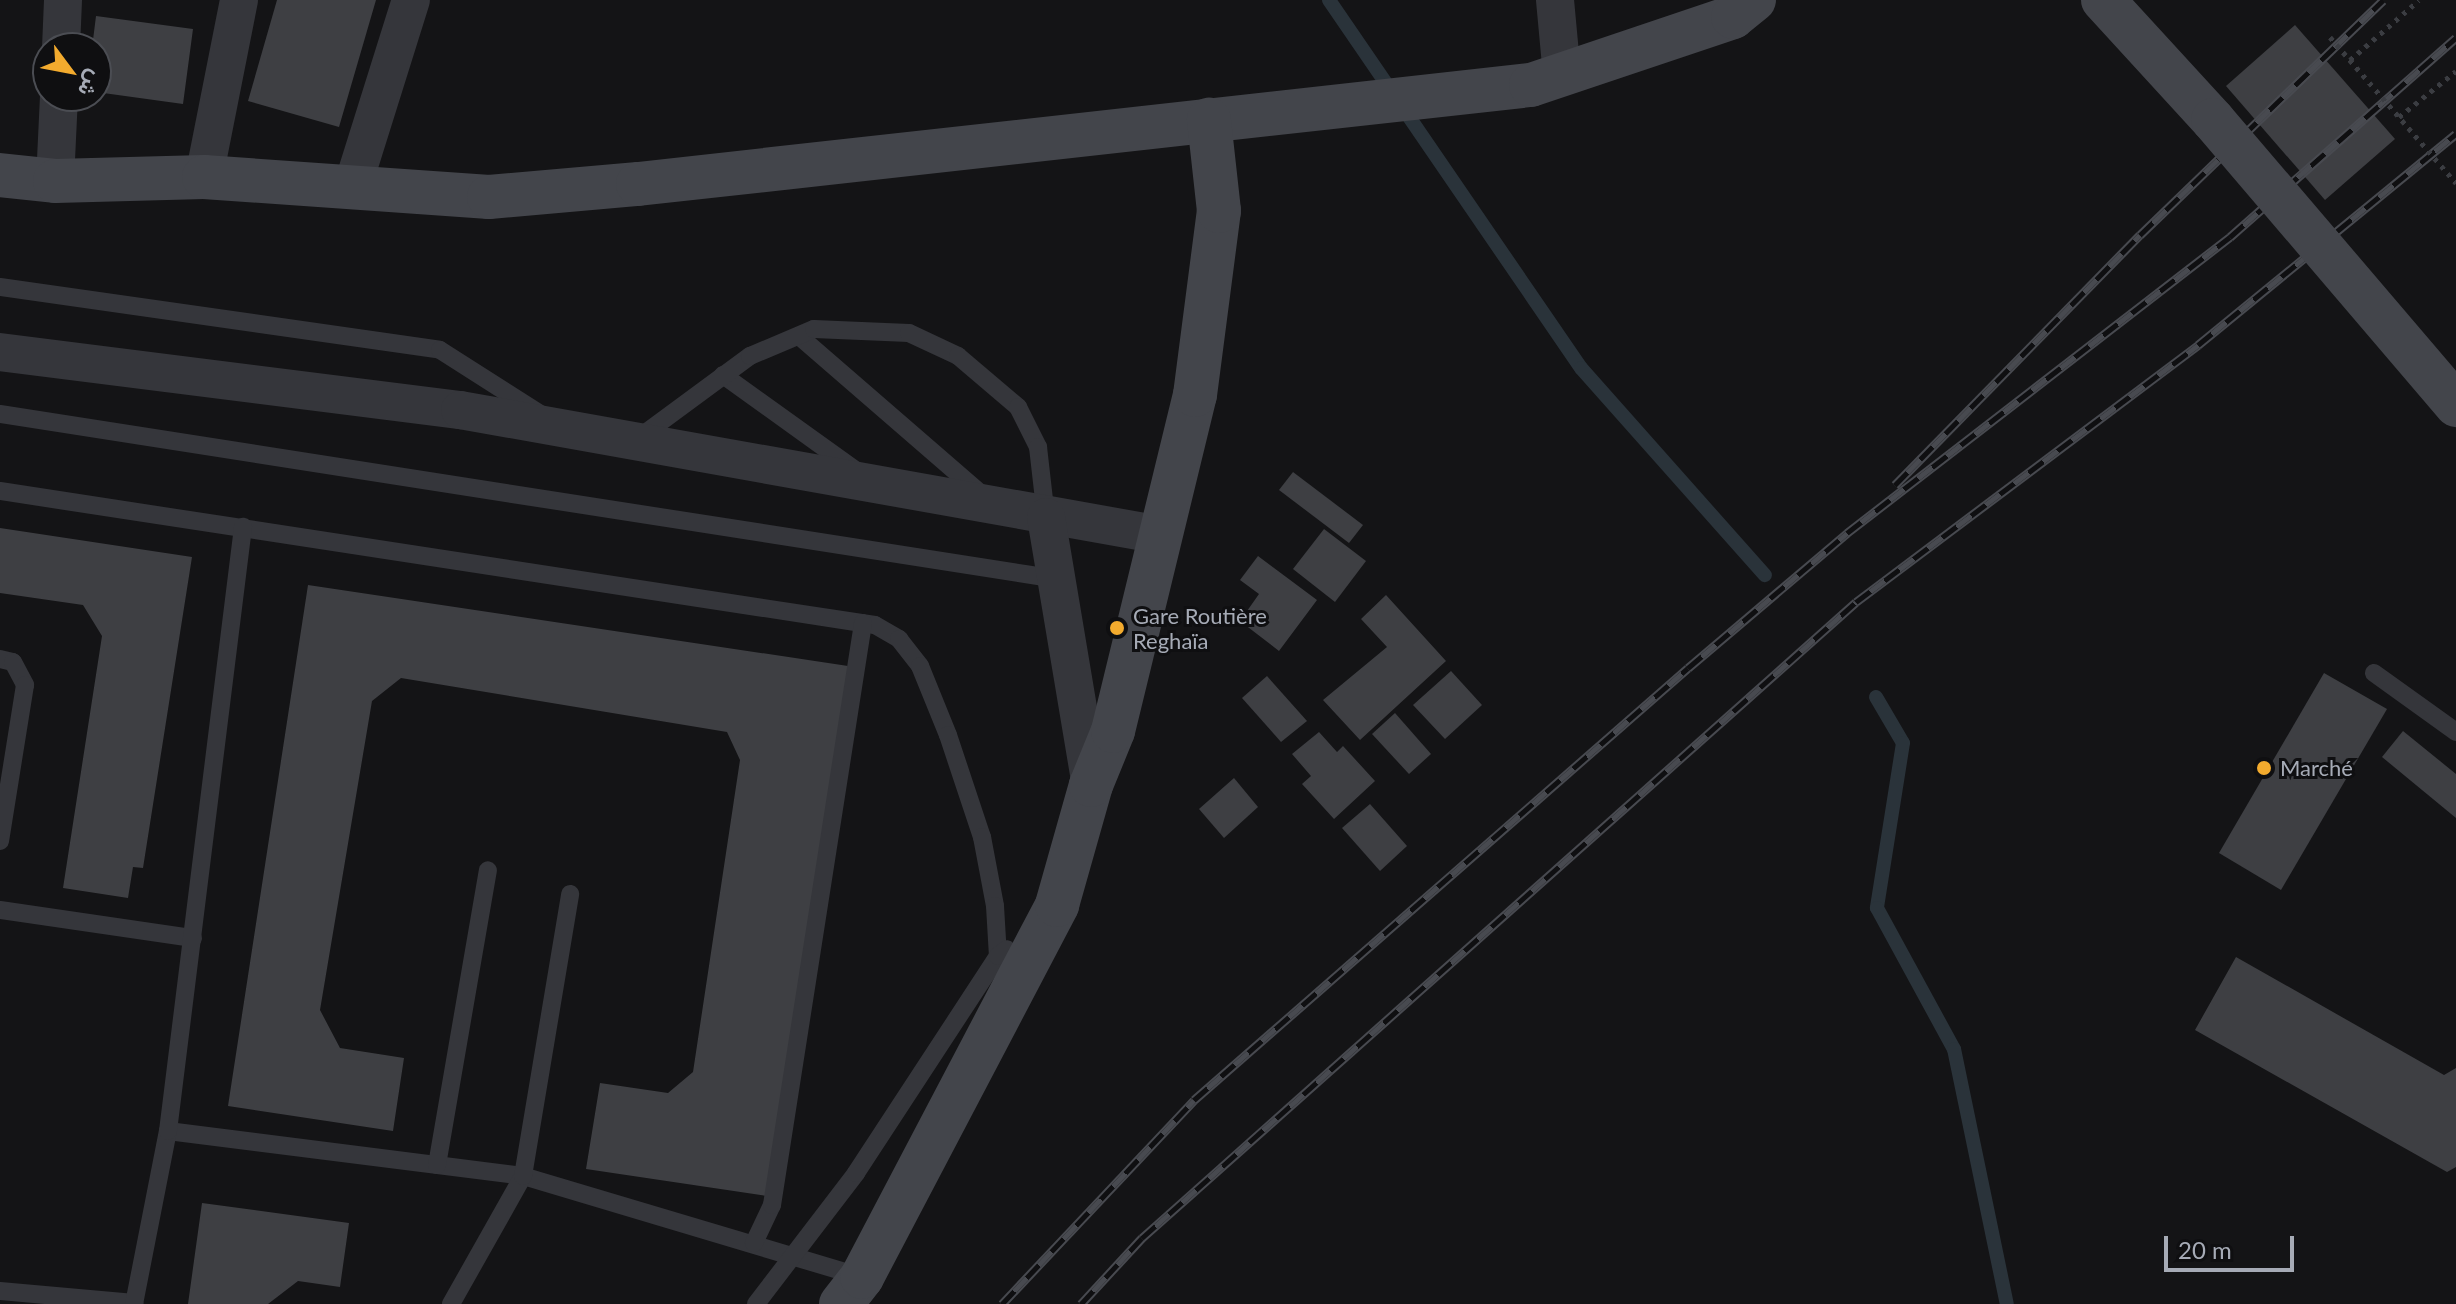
<!DOCTYPE html>
<meta charset="utf-8">
<style>
body{margin:0}
#map{position:relative;width:2456px;height:1304px;overflow:hidden;background:#141416;font-family:Lato,Vazirmatn,sans-serif}
div>[style]{position:absolute}
.stream>*{height:14px;margin:-7px;padding:0 7px;transform-origin:7px;border-radius:7px;background:#2a333a}
.building>*{inset:0;background:#3e3f43}
.path>*{height:5px;margin-top:-2.5px;transform-origin:0;background:repeating-linear-gradient(90deg,#3b3d42 0 4px,transparent 0 10px)}
.lane>*{height:18px;margin:-9px;padding:0 9px;transform-origin:9px;border-radius:9px;background:#35363b}
.street>*{height:38px;margin:-19px;padding:0 19px;transform-origin:19px;border-radius:19px;background:#35363b}
.secondary>*{height:44px;margin:-22px;padding:0 22px;transform-origin:22px;border-radius:22px;background:#43454b}
.rail>*{height:9px;margin-top:-4.5px;transform-origin:0;background:repeating-linear-gradient(90deg,#0f0f11 0 18px,#484a50 0 36px);box-sizing:border-box;border-block:2px solid #484a50}
.path-bridge>*{height:5px;margin-top:-2.5px;transform-origin:0;background:repeating-linear-gradient(90deg,#3b3d42 0 4px,transparent 0 10px)}
.secondary-bridge>*{height:44px;margin:-22px;padding:0 22px;transform-origin:22px;border-radius:22px;background:#43454b}
.dots>*{width:22px;height:22px;translate:-50% -50%;box-sizing:border-box;border:4px solid #0f0f11;border-radius:50%}
span{translate:-50% -50%;white-space:nowrap;text-align:center;line-height:1.15;-webkit-text-stroke:6px #0f0f11;paint-order:stroke}
.poi-label{font-size:22px;color:#a6abb6}
.left{translate:0 -50%;text-align:left}
.north{position:absolute;left:32px;top:32px;width:80px;height:80px;box-sizing:border-box;background:#0f0f11;border:2px solid #4b4d53;border-radius:50%;rotate:122deg;font-size:22px;font-weight:700;line-height:32px;text-align:center;color:#a6abb6}
.north::after{content:'';display:block;margin:auto;width:28px;height:36px;background:#f3ab2e;clip-path:polygon(50% 0,100% 100%,50% 72%,0 100%)}
.scale{position:absolute;left:2164px;top:1236px;width:130px;height:36px;box-sizing:border-box;border:4px solid #a6abb6;border-top:0;padding-left:10px;font-size:24px;line-height:28px;white-space:nowrap;color:#a6abb6;-webkit-text-stroke:6px #0f0f11;paint-order:stroke}
</style>
<div id="map">
<div class="stream">
<i style="left:1329px;top:0;width:446px;rotate:55.6deg"></i>
<i style="left:1581px;top:368px;width:277px;rotate:48.4deg"></i>
<i style="left:1876px;top:697px;width:53px;rotate:59.6deg"></i>
<i style="left:1903px;top:743px;width:167px;rotate:99deg"></i>
<i style="left:1877px;top:908px;width:161px;rotate:61.4deg"></i>
<i style="left:1954px;top:1049px;width:260px;rotate:78.3deg"></i>
</div>
<div class="building">
<i style="clip-path:polygon(277px 0,376px 0,339px 127px,248px 101px)"></i>
<i style="clip-path:polygon(96px 16px,193px 29px,183px 104px,96px 92px,96px 48px,92px 48px)"></i>
<i style="clip-path:polygon(2295px 25px,2395px 139px,2325px 200px,2226px 86px)"></i>
<i style="clip-path:polygon(1293px 472px,1363px 525px,1349px 543px,1279px 490px)"></i>
<i style="clip-path:polygon(0 528px,192px 557px,143px 868px,133px 867px,128px 898px,63px 888px,102px 636px,83px 605px,0 593px)"></i>
<i style="clip-path:polygon(1324px 529px,1366px 561px,1335px 602px,1293px 569px)"></i>
<i style="clip-path:polygon(1258px 556px,1317px 600px,1279px 651px,1240px 621px,1259px 594px,1240px 580px)"></i>
<i style="clip-path:polygon(308px 585px,848px 666px,767px 1196px,586px 1169px,600px 1083px,668px 1093px,693px 1072px,740px 760px,727px 732px,401px 678px,372px 701px,320px 1010px,340px 1048px,404px 1058px,393px 1131px,228px 1106px)"></i>
<i style="clip-path:polygon(1386px 595px,1446px 661px,1360px 740px,1323px 700px,1387px 647px,1361px 619px)"></i>
<i style="clip-path:polygon(1451px 671px,1482px 705px,1445px 739px,1413px 705px)"></i>
<i style="clip-path:polygon(2324px 673px,2387px 709px,2281px 890px,2219px 853px)"></i>
<i style="clip-path:polygon(1267px 676px,1307px 721px,1281px 742px,1242px 698px)"></i>
<i style="clip-path:polygon(1395px 713px,1431px 754px,1409px 774px,1372px 734px)"></i>
<i style="clip-path:polygon(2403px 731px,2456px 774px,2456px 818px,2382px 757px)"></i>
<i style="clip-path:polygon(1319px 732px,1337px 752px,1343px 746px,1375px 781px,1334px 819px,1302px 784px,1311px 776px,1292px 754px)"></i>
<i style="clip-path:polygon(1234px 778px,1258px 807px,1224px 838px,1199px 809px)"></i>
<i style="clip-path:polygon(1370px 804px,1407px 846px,1380px 871px,1342px 828px)"></i>
<i style="clip-path:polygon(2236px 957px,2444px 1075px,2456px 1068px,2456px 1167px,2447px 1172px,2195px 1030px)"></i>
<i style="clip-path:polygon(202px 1203px,349px 1223px,340px 1287px,298px 1281px,268px 1304px,188px 1304px)"></i>
</div>
<div class="path">
<i style="left:2350px;top:60px;width:91px;rotate:-41deg"></i>
<i style="left:2399px;top:117px;width:73px;rotate:-38.9deg"></i>
</div>
<div class="lane">
<i style="left:0;top:287px;width:444px;rotate:8.1deg"></i>
<i style="left:440px;top:350px;width:121px;rotate:32.5deg"></i>
<i style="left:799px;top:336px;width:247px;rotate:40.9deg"></i>
<i style="left:723px;top:375px;width:166px;rotate:35.7deg"></i>
<i style="left:0;top:414px;width:1070px;rotate:8.87deg"></i>
<i style="left:636px;top:440px;width:142px;rotate:-36.4deg"></i>
<i style="left:750px;top:356px;width:69px;rotate:-22.9deg"></i>
<i style="left:814px;top:329px;width:95px;rotate:2.4deg"></i>
<i style="left:909px;top:333px;width:54px;rotate:25.1deg"></i>
<i style="left:958px;top:356px;width:79px;rotate:40.4deg"></i>
<i style="left:1018px;top:407px;width:45px;rotate:63.4deg"></i>
<i style="left:1038px;top:447px;width:70px;rotate:83.5deg"></i>
<i style="left:0;top:491px;width:885px;rotate:8.71deg"></i>
<i style="left:875px;top:625px;width:28px;rotate:30deg"></i>
<i style="left:899px;top:639px;width:34px;rotate:52deg"></i>
<i style="left:920px;top:666px;width:74px;rotate:67.9deg"></i>
<i style="left:948px;top:735px;width:108px;rotate:71.6deg"></i>
<i style="left:982px;top:837px;width:70px;rotate:79.3deg"></i>
<i style="left:995px;top:906px;width:50px;rotate:86.6deg"></i>
<i style="left:0;top:659px;width:13px;rotate:13deg"></i>
<i style="left:13px;top:662px;width:26px;rotate:62deg"></i>
<i style="left:25px;top:685px;width:158px;rotate:99.1deg"></i>
<i style="left:2374px;top:673px;width:101px;rotate:35.7deg"></i>
<i style="left:0;top:910px;width:195px;rotate:8.3deg"></i>
<i style="left:168px;top:1131px;width:358px;rotate:7.2deg"></i>
<i style="left:523px;top:1176px;width:354px;rotate:16.6deg"></i>
<i style="left:437px;top:1165px;width:299px;rotate:-80.2deg"></i>
<i style="left:754px;top:1243px;width:42px;rotate:-64.7deg"></i>
<i style="left:772px;top:1205px;width:589px;rotate:-81.11deg"></i>
<i style="left:0;top:1291px;width:135px;rotate:5.1deg"></i>
<i style="left:134px;top:1304px;width:176px;rotate:-78.9deg"></i>
<i style="left:168px;top:1131px;width:609px;rotate:-82.92deg"></i>
<i style="left:451px;top:1304px;width:147px;rotate:-60.6deg"></i>
<i style="left:523px;top:1176px;width:286px;rotate:-80.5deg"></i>
<i style="left:756px;top:1304px;width:165px;rotate:-52.6deg"></i>
<i style="left:856px;top:1173px;width:259px;rotate:-56.8deg"></i>
<i style="left:998px;top:956px;width:11px;rotate:-38deg"></i>
</div>
<div class="street">
<i style="left:1555px;top:0;width:75px;rotate:84.7deg"></i>
<i style="left:61px;top:48px;width:48px;rotate:-87.6deg"></i>
<i style="left:204px;top:177px;width:180px;rotate:-78.8deg"></i>
<i style="left:55px;top:181px;width:85px;rotate:-87.3deg"></i>
<i style="left:352px;top:188px;width:197px;rotate:-72.6deg"></i>
<i style="left:0;top:352px;width:464px;rotate:7.2deg"></i>
<i style="left:460px;top:410px;width:712px;rotate:10.11deg"></i>
<i style="left:1046px;top:517px;width:272px;rotate:80.5deg"></i>
</div>
<div class="secondary">
<i style="left:0;top:175px;width:55px;rotate:6.2deg"></i>
<i style="left:55px;top:181px;width:149px;rotate:-1.5deg"></i>
<i style="left:204px;top:177px;width:286px;rotate:4deg"></i>
<i style="left:489px;top:197px;width:150px;rotate:-5deg"></i>
<i style="left:638px;top:184px;width:898px;rotate:-6.33deg"></i>
<i style="left:1531px;top:85px;width:213px;rotate:-18.6deg"></i>
<i style="left:1733px;top:17px;width:27px;rotate:-39deg"></i>
<i style="left:841px;top:1304px;width:34px;rotate:-52deg"></i>
<i style="left:862px;top:1277px;width:420px;rotate:-62.3deg"></i>
<i style="left:1057px;top:905px;width:125px;rotate:-74.2deg"></i>
<i style="left:1091px;top:785px;width:58px;rotate:-67.8deg"></i>
<i style="left:1113px;top:731px;width:346px;rotate:-76.3deg"></i>
<i style="left:1195px;top:395px;width:186px;rotate:-82.6deg"></i>
<i style="left:1219px;top:211px;width:92px;rotate:-96.3deg"></i>
</div>
<div class="rail">
<i style="left:1895px;top:485px;width:350px;rotate:-45.6deg"></i>
<i style="left:2140px;top:235px;width:338px;rotate:-44deg"></i>
<i style="left:1002px;top:1304px;width:280px;rotate:-46.7deg"></i>
<i style="left:1194px;top:1100px;width:656px;rotate:-41.17deg"></i>
<i style="left:1688px;top:668px;width:209px;rotate:-40.3deg"></i>
<i style="left:1847px;top:533px;width:484px;rotate:-37.7deg"></i>
<i style="left:2230px;top:237px;width:301px;rotate:-41.4deg"></i>
<i style="left:1081px;top:1304px;width:90px;rotate:-47.3deg"></i>
<i style="left:1142px;top:1238px;width:956px;rotate:-41.69deg"></i>
<i style="left:1856px;top:602px;width:428px;rotate:-36.9deg"></i>
<i style="left:2198px;top:345px;width:333px;rotate:-39.3deg"></i>
</div>
<div class="path-bridge">
<i style="left:2330px;top:37px;width:193px;rotate:49.2deg"></i>
</div>
<div class="secondary-bridge">
<i style="left:2103px;top:0;width:163px;rotate:47.5deg"></i>
<i style="left:2213px;top:120px;width:375px;rotate:49.5deg"></i>
</div>
<div class="dots">
<i style="left:1117px;top:628px;background:#f3ab2e"></i>
<i style="left:2264px;top:768px;background:#f3ab2e"></i>
</div>
<div class="poi-label">
<span class="left" style="left:1133px;top:628px">Gare Routière<br>Reghaïa</span>
<span class="left" style="left:2280px;top:768px">Marché</span>
</div>
<div class="north">ش</div>
<div class="scale">20 m</div>
</div>
